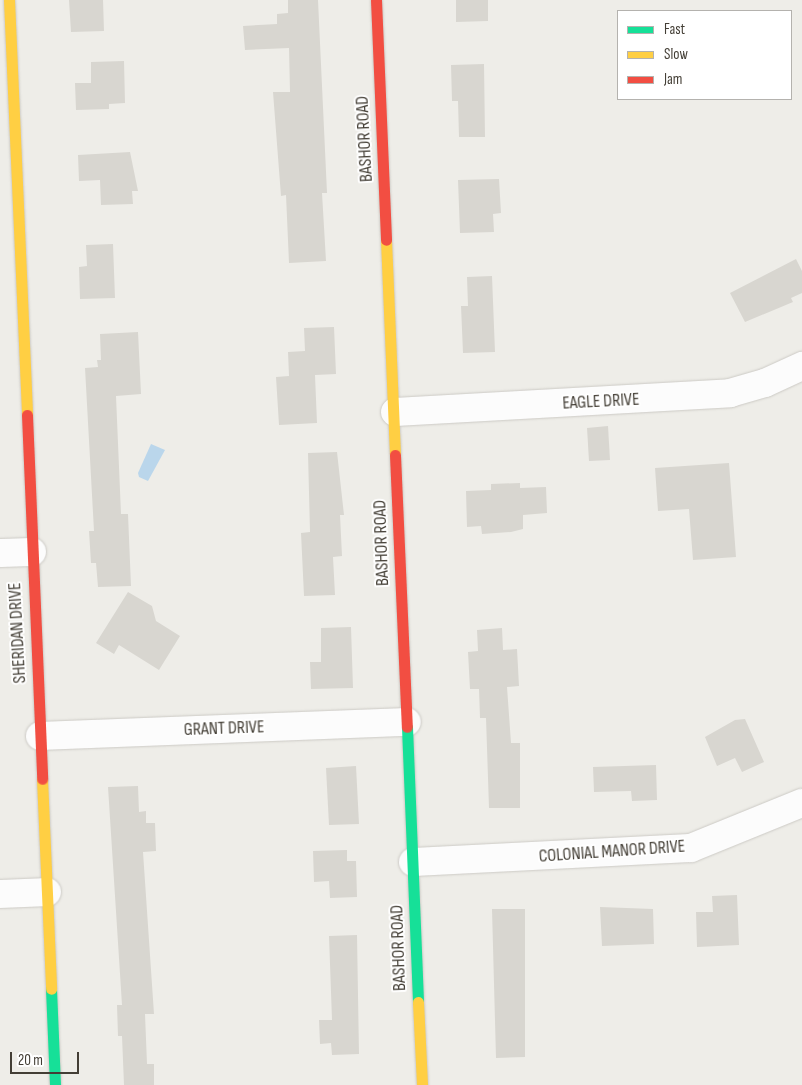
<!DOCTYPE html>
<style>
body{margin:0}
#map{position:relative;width:802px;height:1085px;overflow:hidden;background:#eeede8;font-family:"Sofia Sans Condensed",sans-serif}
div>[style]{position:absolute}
.water>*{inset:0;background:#bad6eb}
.building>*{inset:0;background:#d8d6d0}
.roads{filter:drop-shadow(0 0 1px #cccac5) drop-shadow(0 0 1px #cccac5)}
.street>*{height:28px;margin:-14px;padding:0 14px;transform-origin:14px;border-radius:14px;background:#fcfcfc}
.fast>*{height:11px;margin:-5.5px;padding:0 5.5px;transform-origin:5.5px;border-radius:5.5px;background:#16e098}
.slow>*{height:11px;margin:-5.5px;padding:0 5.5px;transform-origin:5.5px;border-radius:5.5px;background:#ffcf43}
.jam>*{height:11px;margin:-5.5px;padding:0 5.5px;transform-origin:5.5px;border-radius:5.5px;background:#f24e42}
span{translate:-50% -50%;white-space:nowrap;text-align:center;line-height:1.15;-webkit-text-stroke:4px #fff;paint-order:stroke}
.street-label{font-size:18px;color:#433e35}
.legend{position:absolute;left:617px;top:10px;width:175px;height:90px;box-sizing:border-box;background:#fff;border:1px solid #b4b2ae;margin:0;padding:6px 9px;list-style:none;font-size:15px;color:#433e35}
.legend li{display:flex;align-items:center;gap:10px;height:25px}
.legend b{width:25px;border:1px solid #b4b2ae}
.scale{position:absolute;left:10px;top:1052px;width:69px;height:22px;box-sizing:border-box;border:2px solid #433e35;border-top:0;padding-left:6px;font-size:15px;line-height:18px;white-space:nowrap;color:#433e35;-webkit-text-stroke:4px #fff;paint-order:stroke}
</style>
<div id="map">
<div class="water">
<i style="clip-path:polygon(151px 444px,165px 450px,148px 481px,139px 477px,138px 473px)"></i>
</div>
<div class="building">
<i style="clip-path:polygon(69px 0,103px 0,104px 31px,71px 32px)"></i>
<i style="clip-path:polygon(288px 0,318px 0,327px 193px,322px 193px,326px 261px,289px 263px,286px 195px,281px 196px,273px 92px,290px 92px,289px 48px,245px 50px,243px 26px,277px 24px,277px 14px,288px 13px)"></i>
<i style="clip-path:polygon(456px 0,488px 0,488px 21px,456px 22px)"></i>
<i style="clip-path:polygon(124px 61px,125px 103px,109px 104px,109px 109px,76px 110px,75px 83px,91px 83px,91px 62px)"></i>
<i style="clip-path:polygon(484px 64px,485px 137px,459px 137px,458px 101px,452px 101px,451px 65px)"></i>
<i style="clip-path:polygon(130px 152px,138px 191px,132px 191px,133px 204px,101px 205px,100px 180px,79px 181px,78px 155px)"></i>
<i style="clip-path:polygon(499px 179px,501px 213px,493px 214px,494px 232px,460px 233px,458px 180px)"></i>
<i style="clip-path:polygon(113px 244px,115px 298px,80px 299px,79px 267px,87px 266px,86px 245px)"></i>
<i style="clip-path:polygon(796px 259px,802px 271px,802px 293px,791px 298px,793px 302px,745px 322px,730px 293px)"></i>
<i style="clip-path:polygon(492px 276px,495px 352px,463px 353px,461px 306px,468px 306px,467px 277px)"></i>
<i style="clip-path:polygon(334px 327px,336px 374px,315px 375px,317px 423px,279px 425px,276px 377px,289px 376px,288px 352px,305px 351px,304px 328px)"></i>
<i style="clip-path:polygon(138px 332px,141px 394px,116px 396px,121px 514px,128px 514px,131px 586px,98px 587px,96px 563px,91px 563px,89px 531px,94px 531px,85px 368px,98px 367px,97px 360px,101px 360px,100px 334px)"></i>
<i style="clip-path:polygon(608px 426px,610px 460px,589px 461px,587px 428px)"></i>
<i style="clip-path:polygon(337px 452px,344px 515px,340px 515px,342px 556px,333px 557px,335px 595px,304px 596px,301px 533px,310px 532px,308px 453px)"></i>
<i style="clip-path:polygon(729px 463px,736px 557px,693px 560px,689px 509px,658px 511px,655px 468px)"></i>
<i style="clip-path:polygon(520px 483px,520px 488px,546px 487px,547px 513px,523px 515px,523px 529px,511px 532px,482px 534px,481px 526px,467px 527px,466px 491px,491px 490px,491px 484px)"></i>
<i style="clip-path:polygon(128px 592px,152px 606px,156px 621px,180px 636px,159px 670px,119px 645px,114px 654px,96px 643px)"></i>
<i style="clip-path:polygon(351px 627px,353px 688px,311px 689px,310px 662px,321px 662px,321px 628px)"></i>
<i style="clip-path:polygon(502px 628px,503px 650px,517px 649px,519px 686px,507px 687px,511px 743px,520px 743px,520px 808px,489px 808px,486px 718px,480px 718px,479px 689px,470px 689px,468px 652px,478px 651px,477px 630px)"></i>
<i style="clip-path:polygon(745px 719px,764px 762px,742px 772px,735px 758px,717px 766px,705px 737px,735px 720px)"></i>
<i style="clip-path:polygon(656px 765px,657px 800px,632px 801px,631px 791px,594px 792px,593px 767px)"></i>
<i style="clip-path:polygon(356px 766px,359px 824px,329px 825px,326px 768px)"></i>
<i style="clip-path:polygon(138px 786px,139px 812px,146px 811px,146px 823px,155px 823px,156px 851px,143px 852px,154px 1014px,145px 1014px,147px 1064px,154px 1064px,154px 1085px,124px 1085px,122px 1036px,118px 1036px,117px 1005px,122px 1005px,108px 787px)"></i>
<i style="clip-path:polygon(347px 850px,347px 861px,356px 861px,357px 897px,330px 898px,329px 881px,314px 882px,313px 851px)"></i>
<i style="clip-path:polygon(737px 895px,739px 945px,697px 947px,696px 912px,713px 912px,712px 896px)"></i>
<i style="clip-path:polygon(600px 907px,653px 909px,654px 944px,602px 946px)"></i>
<i style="clip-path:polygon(492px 909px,525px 909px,525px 1057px,496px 1058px)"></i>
<i style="clip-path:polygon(357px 935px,359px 1054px,332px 1055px,331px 1043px,320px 1044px,319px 1020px,332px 1020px,329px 936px)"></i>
</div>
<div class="roads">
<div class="street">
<i style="left:395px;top:412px;width:336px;rotate:-3.2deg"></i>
<i style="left:730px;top:393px;width:36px;rotate:-16deg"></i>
<i style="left:765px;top:383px;width:41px;rotate:-24.7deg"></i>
<i style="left:0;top:553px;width:32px;rotate:-2deg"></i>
<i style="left:40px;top:736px;width:367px;rotate:-2.2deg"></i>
<i style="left:413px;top:862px;width:278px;rotate:-2.9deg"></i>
<i style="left:691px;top:848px;width:120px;rotate:-22.1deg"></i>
<i style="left:0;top:894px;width:47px;rotate:-2.4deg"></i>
</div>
<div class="fast">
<i style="left:407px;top:727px;width:275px;rotate:87.7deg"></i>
<i style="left:51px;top:989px;width:96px;rotate:87.6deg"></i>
</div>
<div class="slow">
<i style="left:9px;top:0;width:415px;rotate:87.5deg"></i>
<i style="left:386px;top:240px;width:215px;rotate:87.6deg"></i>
<i style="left:42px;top:779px;width:210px;rotate:87.5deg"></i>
<i style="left:418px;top:1002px;width:83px;rotate:87.2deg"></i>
</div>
<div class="jam">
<i style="left:376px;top:0;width:240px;rotate:87.6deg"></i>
<i style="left:27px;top:415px;width:364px;rotate:87.6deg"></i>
<i style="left:395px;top:455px;width:272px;rotate:87.5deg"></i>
</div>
</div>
<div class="street-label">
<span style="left:365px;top:139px;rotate:-93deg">BASHOR ROAD</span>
<span style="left:601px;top:402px;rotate:-3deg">EAGLE DRIVE</span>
<span style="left:382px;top:543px;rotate:-92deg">BASHOR ROAD</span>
<span style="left:18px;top:633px;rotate:-93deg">SHERIDAN DRIVE</span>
<span style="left:224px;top:729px;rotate:-2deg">GRANT DRIVE</span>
<span style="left:612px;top:852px;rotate:-4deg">COLONIAL MANOR DRIVE</span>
<span style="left:399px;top:948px;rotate:-92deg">BASHOR ROAD</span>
</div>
<ul class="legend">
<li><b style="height:6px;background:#16e098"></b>Fast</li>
<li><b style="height:6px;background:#ffcf43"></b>Slow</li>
<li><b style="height:6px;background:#f24e42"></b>Jam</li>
</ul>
<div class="scale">20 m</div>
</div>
